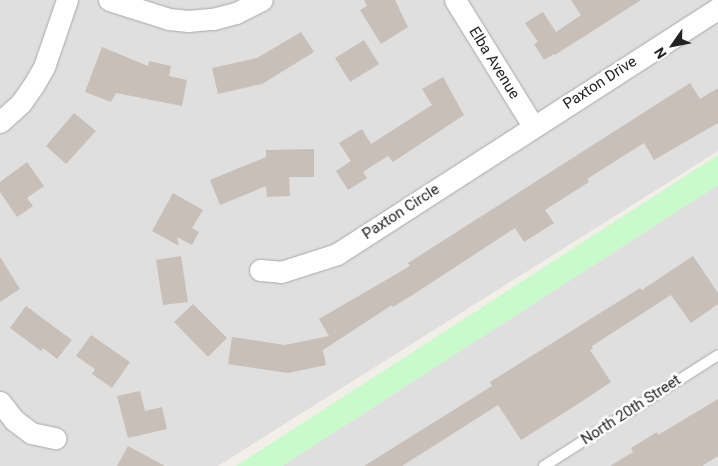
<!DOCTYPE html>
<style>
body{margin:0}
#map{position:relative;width:718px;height:466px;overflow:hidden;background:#f2efe9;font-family:Roboto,sans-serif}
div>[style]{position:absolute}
.residential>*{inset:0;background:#e0dfdf}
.park>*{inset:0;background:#c8facc}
.building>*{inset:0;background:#c7bfb8}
.roads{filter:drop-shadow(0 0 1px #a9a9a9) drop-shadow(0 0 1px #a9a9a9)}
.lane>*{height:10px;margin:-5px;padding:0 5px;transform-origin:5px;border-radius:5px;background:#fff}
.street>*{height:21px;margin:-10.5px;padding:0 10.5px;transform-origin:10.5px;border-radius:10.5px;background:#fff}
span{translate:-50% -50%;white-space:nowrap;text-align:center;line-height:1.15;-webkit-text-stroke:5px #fff;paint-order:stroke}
.street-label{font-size:15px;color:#222}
.north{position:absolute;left:648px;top:20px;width:50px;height:50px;-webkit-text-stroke:4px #fff;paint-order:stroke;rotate:237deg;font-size:14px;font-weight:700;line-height:20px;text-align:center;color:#222}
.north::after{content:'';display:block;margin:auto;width:18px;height:22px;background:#222;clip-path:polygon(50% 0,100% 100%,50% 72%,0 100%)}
</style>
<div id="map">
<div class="residential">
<i style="clip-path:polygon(0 0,718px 0,718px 151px,218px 466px,0 466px)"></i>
<i style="clip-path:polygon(718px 185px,718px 466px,282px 466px)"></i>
</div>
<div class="park">
<i style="clip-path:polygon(718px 155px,718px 185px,282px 466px,236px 466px)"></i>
</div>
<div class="building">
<i style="clip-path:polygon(364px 0,395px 0,408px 27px,381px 44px,360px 10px,367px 6px)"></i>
<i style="clip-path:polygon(571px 0,641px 0,555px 55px,554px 54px,544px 60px,534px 44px,538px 42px,525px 23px,543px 12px,556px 32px,581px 15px)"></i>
<i style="clip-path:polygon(301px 32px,314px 52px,262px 84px,218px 94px,212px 68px,257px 58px)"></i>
<i style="clip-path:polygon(364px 40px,379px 64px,350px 82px,335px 58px)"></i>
<i style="clip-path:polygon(102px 47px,148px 66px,149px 61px,171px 66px,169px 76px,187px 80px,182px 106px,116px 93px,111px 102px,85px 92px)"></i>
<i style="clip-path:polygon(443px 77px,464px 115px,393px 162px,388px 156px,363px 172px,367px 178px,348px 190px,336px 171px,351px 161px,339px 143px,362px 129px,371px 144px,432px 105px,422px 89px)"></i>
<i style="clip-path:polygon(690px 83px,700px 99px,718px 88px,718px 123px,654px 160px,644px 143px,587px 179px,589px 182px,545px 210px,554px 223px,524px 242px,515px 228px,414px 294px,393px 307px,392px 305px,323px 350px,326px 365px,288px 373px,228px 364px,232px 337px,285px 345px,329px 336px,319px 319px,410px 266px,408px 263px)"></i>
<i style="clip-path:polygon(74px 113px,96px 131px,66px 164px,46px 146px)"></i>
<i style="clip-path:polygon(314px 149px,314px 177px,289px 177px,290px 196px,267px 197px,266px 186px,220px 205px,210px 180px,266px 157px,266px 150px)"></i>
<i style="clip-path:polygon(27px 162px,44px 186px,27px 198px,33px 206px,17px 217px,0 192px,0 182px)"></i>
<i style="clip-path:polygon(173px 193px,203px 210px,192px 228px,199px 232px,192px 245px,177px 237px,179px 246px,152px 231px)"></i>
<i style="clip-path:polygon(181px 256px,188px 302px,163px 305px,156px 260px)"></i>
<i style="clip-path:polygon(693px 256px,718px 293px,718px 304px,691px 323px,671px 295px,592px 346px,593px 348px,590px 350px,611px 382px,581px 402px,521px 440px,498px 405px,402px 466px,364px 466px,492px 386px,490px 382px,640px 288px,642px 290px)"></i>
<i style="clip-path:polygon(0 257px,20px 289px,0 302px)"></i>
<i style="clip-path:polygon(193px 304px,227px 338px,208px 357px,174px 322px)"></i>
<i style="clip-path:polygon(26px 306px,72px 340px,57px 359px,43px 348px,41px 351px,10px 328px)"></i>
<i style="clip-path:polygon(91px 335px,130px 362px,112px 388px,92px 374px,95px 369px,76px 356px)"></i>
<i style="clip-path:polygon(140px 391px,145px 411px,162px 407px,167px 429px,128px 438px,117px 396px)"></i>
<i style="clip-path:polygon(718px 399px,718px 456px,702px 466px,610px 466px,633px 452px,631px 448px,657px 432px,658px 435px)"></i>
<i style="clip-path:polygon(128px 446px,165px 466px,117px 466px)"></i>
</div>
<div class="roads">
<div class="lane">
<i style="left:544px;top:466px;width:206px;rotate:-32.5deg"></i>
</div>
<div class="street">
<i style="left:109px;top:0;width:63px;rotate:17.6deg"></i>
<i style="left:169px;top:19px;width:19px;rotate:6deg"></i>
<i style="left:188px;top:21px;width:25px;rotate:-5deg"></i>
<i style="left:213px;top:19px;width:24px;rotate:-15deg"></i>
<i style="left:236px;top:13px;width:29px;rotate:-27deg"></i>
<i style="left:455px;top:0;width:148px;rotate:58.2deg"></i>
<i style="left:0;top:122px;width:28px;rotate:-42deg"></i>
<i style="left:21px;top:103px;width:21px;rotate:-55deg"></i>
<i style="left:33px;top:86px;width:22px;rotate:-60deg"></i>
<i style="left:44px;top:67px;width:71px;rotate:-71.1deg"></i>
<i style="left:260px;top:270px;width:21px;rotate:5deg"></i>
<i style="left:281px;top:272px;width:59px;rotate:-17.8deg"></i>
<i style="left:337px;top:254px;width:454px;rotate:-32.8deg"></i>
<i style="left:0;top:402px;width:23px;rotate:52deg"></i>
<i style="left:14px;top:420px;width:21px;rotate:37deg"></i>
<i style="left:31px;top:433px;width:25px;rotate:12deg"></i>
</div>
</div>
<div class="street-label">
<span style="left:494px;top:63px;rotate:58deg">Elba Avenue</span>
<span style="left:600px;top:83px;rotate:-33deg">Paxton Drive</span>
<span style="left:401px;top:212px;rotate:-33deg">Paxton Circle</span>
<span style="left:631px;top:410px;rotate:-33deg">North 20th Street</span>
</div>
<div class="north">N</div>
</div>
